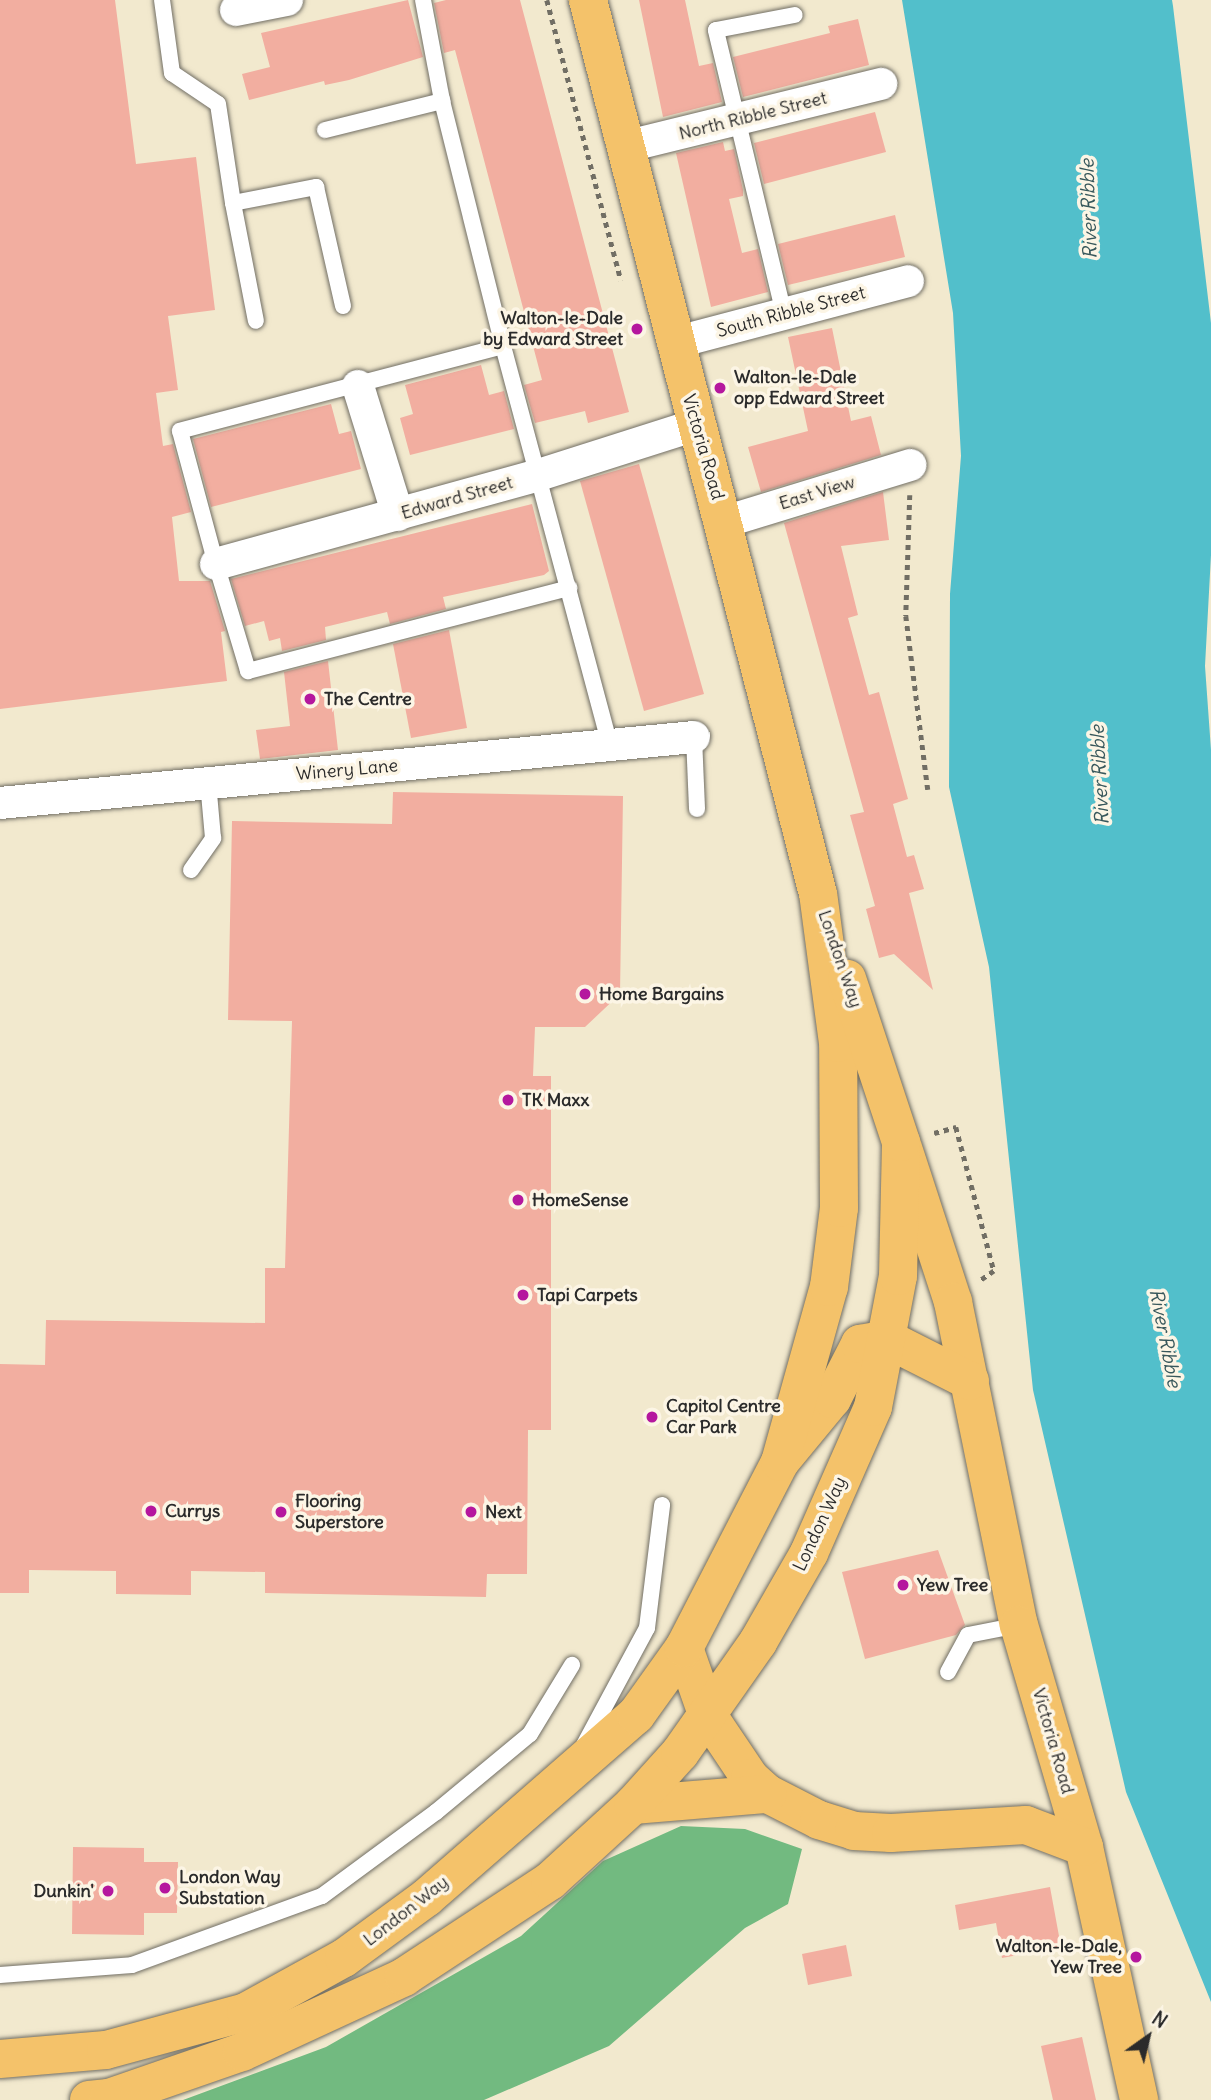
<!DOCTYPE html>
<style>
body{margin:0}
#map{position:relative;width:1211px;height:2100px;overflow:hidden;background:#f2e9ce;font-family:Delius,sans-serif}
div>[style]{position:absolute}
.forest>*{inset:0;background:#72ba80}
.water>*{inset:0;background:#52bfcb}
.building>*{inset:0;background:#f2aea0}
.path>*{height:4.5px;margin-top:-2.25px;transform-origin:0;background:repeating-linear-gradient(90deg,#716e64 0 5px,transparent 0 10px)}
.roads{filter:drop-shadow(0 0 2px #716e64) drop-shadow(0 0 2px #716e64)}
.service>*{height:16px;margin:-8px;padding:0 8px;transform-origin:8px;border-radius:8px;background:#fff}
.minor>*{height:32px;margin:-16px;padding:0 16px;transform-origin:16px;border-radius:16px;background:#fff}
.primary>*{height:38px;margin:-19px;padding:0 19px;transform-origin:19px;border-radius:19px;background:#f4c26a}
.trunk>*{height:38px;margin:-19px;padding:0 19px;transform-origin:19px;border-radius:19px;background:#f4c26a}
.dots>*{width:19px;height:19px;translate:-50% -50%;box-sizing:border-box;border:4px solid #fcf5e5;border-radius:50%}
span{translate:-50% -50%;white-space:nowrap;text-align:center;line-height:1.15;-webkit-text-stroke:7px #fcf5e5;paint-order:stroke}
.street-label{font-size:18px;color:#2b2b2b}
.poi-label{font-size:18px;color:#2b2b2b;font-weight:700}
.right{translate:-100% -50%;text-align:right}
.left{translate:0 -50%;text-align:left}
.water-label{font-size:19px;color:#37575b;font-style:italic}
.north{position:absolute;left:1113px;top:2002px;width:70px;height:70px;-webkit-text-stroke:5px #fcf5e5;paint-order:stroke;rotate:34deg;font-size:19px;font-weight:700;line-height:28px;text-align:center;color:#2b2b2b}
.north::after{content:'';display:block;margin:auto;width:24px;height:32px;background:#2b2b2b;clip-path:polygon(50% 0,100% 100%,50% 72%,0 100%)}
</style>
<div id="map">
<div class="forest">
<i style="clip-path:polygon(681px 1826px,745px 1829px,802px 1849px,788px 1904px,745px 1928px,609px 2046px,484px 2100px,183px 2100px,326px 2047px,521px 1936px,603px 1861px)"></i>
</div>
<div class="water">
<i style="clip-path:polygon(902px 0,1172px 0,1173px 6px,1211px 323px,1211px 555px,1205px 666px,1211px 750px,1211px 2002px,1126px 1792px,1033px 1390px,989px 967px,949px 787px,950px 594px,961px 456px,953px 313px)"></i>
</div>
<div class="building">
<i style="clip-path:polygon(0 0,115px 0,136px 164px,196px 157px,215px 310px,168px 316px,178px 390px,156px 393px,163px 446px,173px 444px,191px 512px,172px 517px,179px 581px,210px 581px,225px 631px,221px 632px,227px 681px,0 709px)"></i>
<i style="clip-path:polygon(408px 0,423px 57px,349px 80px,325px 85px,324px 81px,249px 100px,242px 74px,270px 67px,261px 33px)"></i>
<i style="clip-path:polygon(446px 0,520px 0,629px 412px,588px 423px,585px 411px,535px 423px,524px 385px,542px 380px,455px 50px,444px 53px,434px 3px)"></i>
<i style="clip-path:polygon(639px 0,685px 0,699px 66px,713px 63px,722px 102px,663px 117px)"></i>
<i style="clip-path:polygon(858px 19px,869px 65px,743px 97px,733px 57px,830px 33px,828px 26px)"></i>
<i style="clip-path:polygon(875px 112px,886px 152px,764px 184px,754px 143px)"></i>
<i style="clip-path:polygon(723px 142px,725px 151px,734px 149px,743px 190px,743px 196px,729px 199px,742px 253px,758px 249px,768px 292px,711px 307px,676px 153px)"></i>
<i style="clip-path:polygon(895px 215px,905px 257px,788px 285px,778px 244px)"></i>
<i style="clip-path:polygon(832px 328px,851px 421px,871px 416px,881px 455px,761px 492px,748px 447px,808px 431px,788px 337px)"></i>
<i style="clip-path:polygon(481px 365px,489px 395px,504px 391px,514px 429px,410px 455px,400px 418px,413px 414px,405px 385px)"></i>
<i style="clip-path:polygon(331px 404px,339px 434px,351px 431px,361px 469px,211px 507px,193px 439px)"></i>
<i style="clip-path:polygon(639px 464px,704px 694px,644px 711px,580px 481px)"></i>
<i style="clip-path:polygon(883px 492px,889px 540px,841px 546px,858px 615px,848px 618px,869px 695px,879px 692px,908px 799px,893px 804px,907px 857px,914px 855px,924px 889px,909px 893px,933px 990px,894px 954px,879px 958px,866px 909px,875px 906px,850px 815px,864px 812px,784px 523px)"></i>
<i style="clip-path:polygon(532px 504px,549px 571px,544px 575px,443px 597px,446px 609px,390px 624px,387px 612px,325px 627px,326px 640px,282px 651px,280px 638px,269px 641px,264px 621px,245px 626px,231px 579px)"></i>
<i style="clip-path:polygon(449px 630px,467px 728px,411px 738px,393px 644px)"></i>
<i style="clip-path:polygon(328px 661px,338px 750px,260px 759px,256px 730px,290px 726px,284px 672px)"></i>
<i style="clip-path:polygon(393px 792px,623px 796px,620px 994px,585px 1027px,535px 1027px,533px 1076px,551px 1076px,551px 1430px,528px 1430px,527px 1574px,487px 1574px,486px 1597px,265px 1593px,265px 1572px,191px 1571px,191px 1595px,116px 1594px,116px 1571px,29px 1570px,29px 1593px,0 1593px,0 1364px,45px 1365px,46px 1320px,265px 1323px,265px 1268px,285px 1268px,292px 1021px,228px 1020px,232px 821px,392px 824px)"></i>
<i style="clip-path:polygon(938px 1550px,965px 1625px,956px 1635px,865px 1659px,842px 1572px)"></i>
<i style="clip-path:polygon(73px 1847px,144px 1848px,144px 1862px,178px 1862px,177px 1913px,144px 1913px,144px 1935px,72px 1934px)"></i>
<i style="clip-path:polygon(1050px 1887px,1061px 1947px,1002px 1958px,996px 1923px,959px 1930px,955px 1905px)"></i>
<i style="clip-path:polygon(846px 1945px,852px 1976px,808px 1985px,802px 1954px)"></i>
<i style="clip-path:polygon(1082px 2037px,1096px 2100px,1053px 2100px,1041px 2046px)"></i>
</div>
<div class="path">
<i style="left:547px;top:0;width:290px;rotate:75.2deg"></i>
<i style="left:910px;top:495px;width:121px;rotate:91.9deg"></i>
<i style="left:906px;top:616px;width:175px;rotate:82.8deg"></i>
<i style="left:934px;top:1133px;width:23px;rotate:-15deg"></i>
<i style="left:956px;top:1127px;width:149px;rotate:75.2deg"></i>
<i style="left:994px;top:1271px;width:16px;rotate:145deg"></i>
</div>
<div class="roads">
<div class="service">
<i style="left:162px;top:0;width:74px;rotate:82.2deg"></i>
<i style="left:172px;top:73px;width:55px;rotate:34deg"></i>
<i style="left:218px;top:104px;width:100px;rotate:81.4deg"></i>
<i style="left:233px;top:203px;width:85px;rotate:-10.9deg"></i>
<i style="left:316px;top:187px;width:122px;rotate:77.2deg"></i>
<i style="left:423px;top:0;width:103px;rotate:79.3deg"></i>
<i style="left:442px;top:101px;width:252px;rotate:76deg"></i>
<i style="left:503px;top:346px;width:414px;rotate:75deg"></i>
<i style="left:325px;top:130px;width:121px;rotate:-13.9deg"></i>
<i style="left:233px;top:203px;width:120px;rotate:79deg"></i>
<i style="left:784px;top:314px;width:292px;rotate:-103.5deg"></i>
<i style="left:716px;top:30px;width:80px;rotate:-10.8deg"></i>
<i style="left:503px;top:346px;width:334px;rotate:165.3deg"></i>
<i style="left:180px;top:431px;width:138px;rotate:74.9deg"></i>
<i style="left:216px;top:564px;width:112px;rotate:73.3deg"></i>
<i style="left:248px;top:671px;width:332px;rotate:-14.5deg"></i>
<i style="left:694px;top:737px;width:72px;rotate:87.6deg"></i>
<i style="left:191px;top:870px;width:39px;rotate:-55deg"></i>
<i style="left:213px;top:838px;width:56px;rotate:-95.1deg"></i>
<i style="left:948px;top:1672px;width:42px;rotate:-61.6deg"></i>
<i style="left:968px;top:1635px;width:52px;rotate:-11.1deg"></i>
<i style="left:584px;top:1745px;width:133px;rotate:-61.7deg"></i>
<i style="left:647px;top:1628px;width:124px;rotate:-83deg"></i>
<i style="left:0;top:1975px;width:132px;rotate:-4.3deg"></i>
<i style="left:132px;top:1965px;width:202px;rotate:-20deg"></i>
<i style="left:322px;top:1896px;width:142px;rotate:-36.4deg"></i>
<i style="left:436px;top:1812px;width:122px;rotate:-39.7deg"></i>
<i style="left:530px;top:1734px;width:81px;rotate:-58.7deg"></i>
</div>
<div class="minor">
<i style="left:236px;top:10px;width:52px;rotate:-11.1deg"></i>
<i style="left:624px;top:147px;width:265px;rotate:-13.8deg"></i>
<i style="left:674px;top:343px;width:242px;rotate:-14.8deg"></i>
<i style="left:358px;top:386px;width:135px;rotate:72.8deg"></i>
<i style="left:724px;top:522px;width:195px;rotate:-17deg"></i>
<i style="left:216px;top:564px;width:335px;rotate:-15.4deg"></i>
<i style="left:539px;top:475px;width:165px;rotate:-17.7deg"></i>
<i style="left:0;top:803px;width:697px;rotate:-5.43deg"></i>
</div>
<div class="primary">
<i style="left:903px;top:1148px;width:162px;rotate:72deg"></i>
<i style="left:953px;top:1302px;width:330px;rotate:78.5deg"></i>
<i style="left:1019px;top:1625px;width:231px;rotate:73.7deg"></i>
<i style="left:1084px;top:1847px;width:259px;rotate:77.7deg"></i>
<i style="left:780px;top:1462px;width:82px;rotate:-50.5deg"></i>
<i style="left:832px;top:1399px;width:62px;rotate:-63deg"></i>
<i style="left:860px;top:1344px;width:27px;rotate:-10deg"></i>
<i style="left:887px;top:1339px;width:93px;rotate:26.8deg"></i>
<i style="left:684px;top:1648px;width:70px;rotate:70.8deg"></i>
<i style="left:707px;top:1714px;width:77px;rotate:56.1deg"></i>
<i style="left:750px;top:1778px;width:24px;rotate:42deg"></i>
<i style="left:768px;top:1794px;width:57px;rotate:27deg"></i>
<i style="left:819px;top:1820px;width:37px;rotate:17deg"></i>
<i style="left:854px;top:1831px;width:37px;rotate:3deg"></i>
<i style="left:891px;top:1833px;width:135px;rotate:-3.4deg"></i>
<i style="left:1026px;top:1825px;width:62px;rotate:20.8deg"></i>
<i style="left:633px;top:1805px;width:135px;rotate:-4.7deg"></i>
</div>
<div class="trunk">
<i style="left:0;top:2059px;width:106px;rotate:-4.9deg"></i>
<i style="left:106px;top:2050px;width:145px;rotate:-15.2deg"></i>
<i style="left:246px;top:2012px;width:112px;rotate:-28.9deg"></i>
<i style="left:344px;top:1958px;width:102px;rotate:-36.2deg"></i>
<i style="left:426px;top:1898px;width:279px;rotate:-41.1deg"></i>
<i style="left:636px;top:1715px;width:82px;rotate:-54.4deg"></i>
<i style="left:684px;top:1648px;width:209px;rotate:-62.7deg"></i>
<i style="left:780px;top:1462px;width:182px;rotate:-74.4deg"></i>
<i style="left:829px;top:1287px;width:80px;rotate:-82.8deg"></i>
<i style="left:839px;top:1208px;width:165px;rotate:-90.3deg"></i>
<i style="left:838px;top:1043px;width:150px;rotate:-97.6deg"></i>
<i style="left:818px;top:894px;width:923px;rotate:-104.43deg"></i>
<i style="left:89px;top:2100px;width:20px;rotate:-6deg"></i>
<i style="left:109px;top:2098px;width:141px;rotate:-19.1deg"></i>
<i style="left:242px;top:2052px;width:179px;rotate:-24.8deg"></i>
<i style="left:404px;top:1977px;width:175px;rotate:-33.3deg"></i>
<i style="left:550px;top:1881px;width:113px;rotate:-42.5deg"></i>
<i style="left:633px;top:1805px;width:70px;rotate:-47.9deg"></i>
<i style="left:680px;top:1753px;width:136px;rotate:-54.9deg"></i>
<i style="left:758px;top:1642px;width:103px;rotate:-60.2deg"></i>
<i style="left:809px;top:1553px;width:159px;rotate:-66.3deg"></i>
<i style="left:873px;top:1407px;width:133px;rotate:-79.2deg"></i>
<i style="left:898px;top:1276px;width:134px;rotate:-88.7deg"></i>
<i style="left:901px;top:1142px;width:172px;rotate:-108.3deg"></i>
</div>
</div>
<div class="dots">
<i style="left:637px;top:329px;background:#b5179e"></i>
<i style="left:720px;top:388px;background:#b5179e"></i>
<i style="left:310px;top:699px;background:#b5179e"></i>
<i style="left:585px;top:994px;background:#b5179e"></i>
<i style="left:508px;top:1100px;background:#b5179e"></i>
<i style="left:518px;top:1200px;background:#b5179e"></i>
<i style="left:523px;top:1295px;background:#b5179e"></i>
<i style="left:652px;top:1417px;background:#b5179e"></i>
<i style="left:151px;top:1511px;background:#b5179e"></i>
<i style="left:281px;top:1512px;background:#b5179e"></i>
<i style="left:471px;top:1512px;background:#b5179e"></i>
<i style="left:903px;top:1585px;background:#b5179e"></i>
<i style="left:165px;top:1888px;background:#b5179e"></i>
<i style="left:108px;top:1891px;background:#b5179e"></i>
<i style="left:1136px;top:1957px;background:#b5179e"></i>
</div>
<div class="street-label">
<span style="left:753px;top:116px;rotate:-14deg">North Ribble Street</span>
<span style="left:791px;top:312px;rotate:-15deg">South Ribble Street</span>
<span style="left:703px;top:447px;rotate:74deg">Victoria Road</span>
<span style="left:817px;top:493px;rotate:-17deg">East View</span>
<span style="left:457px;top:498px;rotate:-16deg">Edward Street</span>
<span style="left:347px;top:770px;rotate:-5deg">Winery Lane</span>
<span style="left:840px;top:959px;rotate:71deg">London Way</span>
<span style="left:820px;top:1524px;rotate:-65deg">London Way</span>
<span style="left:1053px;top:1741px;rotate:74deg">Victoria Road</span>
<span style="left:406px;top:1911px;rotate:-38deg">London Way</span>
</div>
<div class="poi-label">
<span class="right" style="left:623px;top:329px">Walton-le-Dale<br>by Edward Street</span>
<span class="left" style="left:734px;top:388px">Walton-le-Dale<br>opp Edward Street</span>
<span class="left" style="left:324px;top:699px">The Centre</span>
<span class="left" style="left:599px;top:994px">Home Bargains</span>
<span class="left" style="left:522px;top:1100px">TK Maxx</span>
<span class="left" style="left:532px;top:1200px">HomeSense</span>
<span class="left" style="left:537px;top:1295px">Tapi Carpets</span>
<span class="left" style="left:666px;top:1417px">Capitol Centre<br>Car Park</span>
<span class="left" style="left:295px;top:1512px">Flooring<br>Superstore</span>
<span class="left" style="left:165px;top:1511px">Currys</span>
<span class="left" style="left:485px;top:1512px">Next</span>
<span class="left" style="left:917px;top:1585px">Yew Tree</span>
<span class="left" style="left:179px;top:1888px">London Way<br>Substation</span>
<span class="right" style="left:94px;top:1891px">Dunkin'</span>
<span class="right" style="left:1122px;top:1957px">Walton-le-Dale,<br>Yew Tree</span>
</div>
<div class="water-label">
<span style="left:1089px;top:209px;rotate:-92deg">River Ribble</span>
<span style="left:1100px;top:775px;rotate:-93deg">River Ribble</span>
<span style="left:1165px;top:1338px;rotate:79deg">River Ribble</span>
</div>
<div class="north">N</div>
</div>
